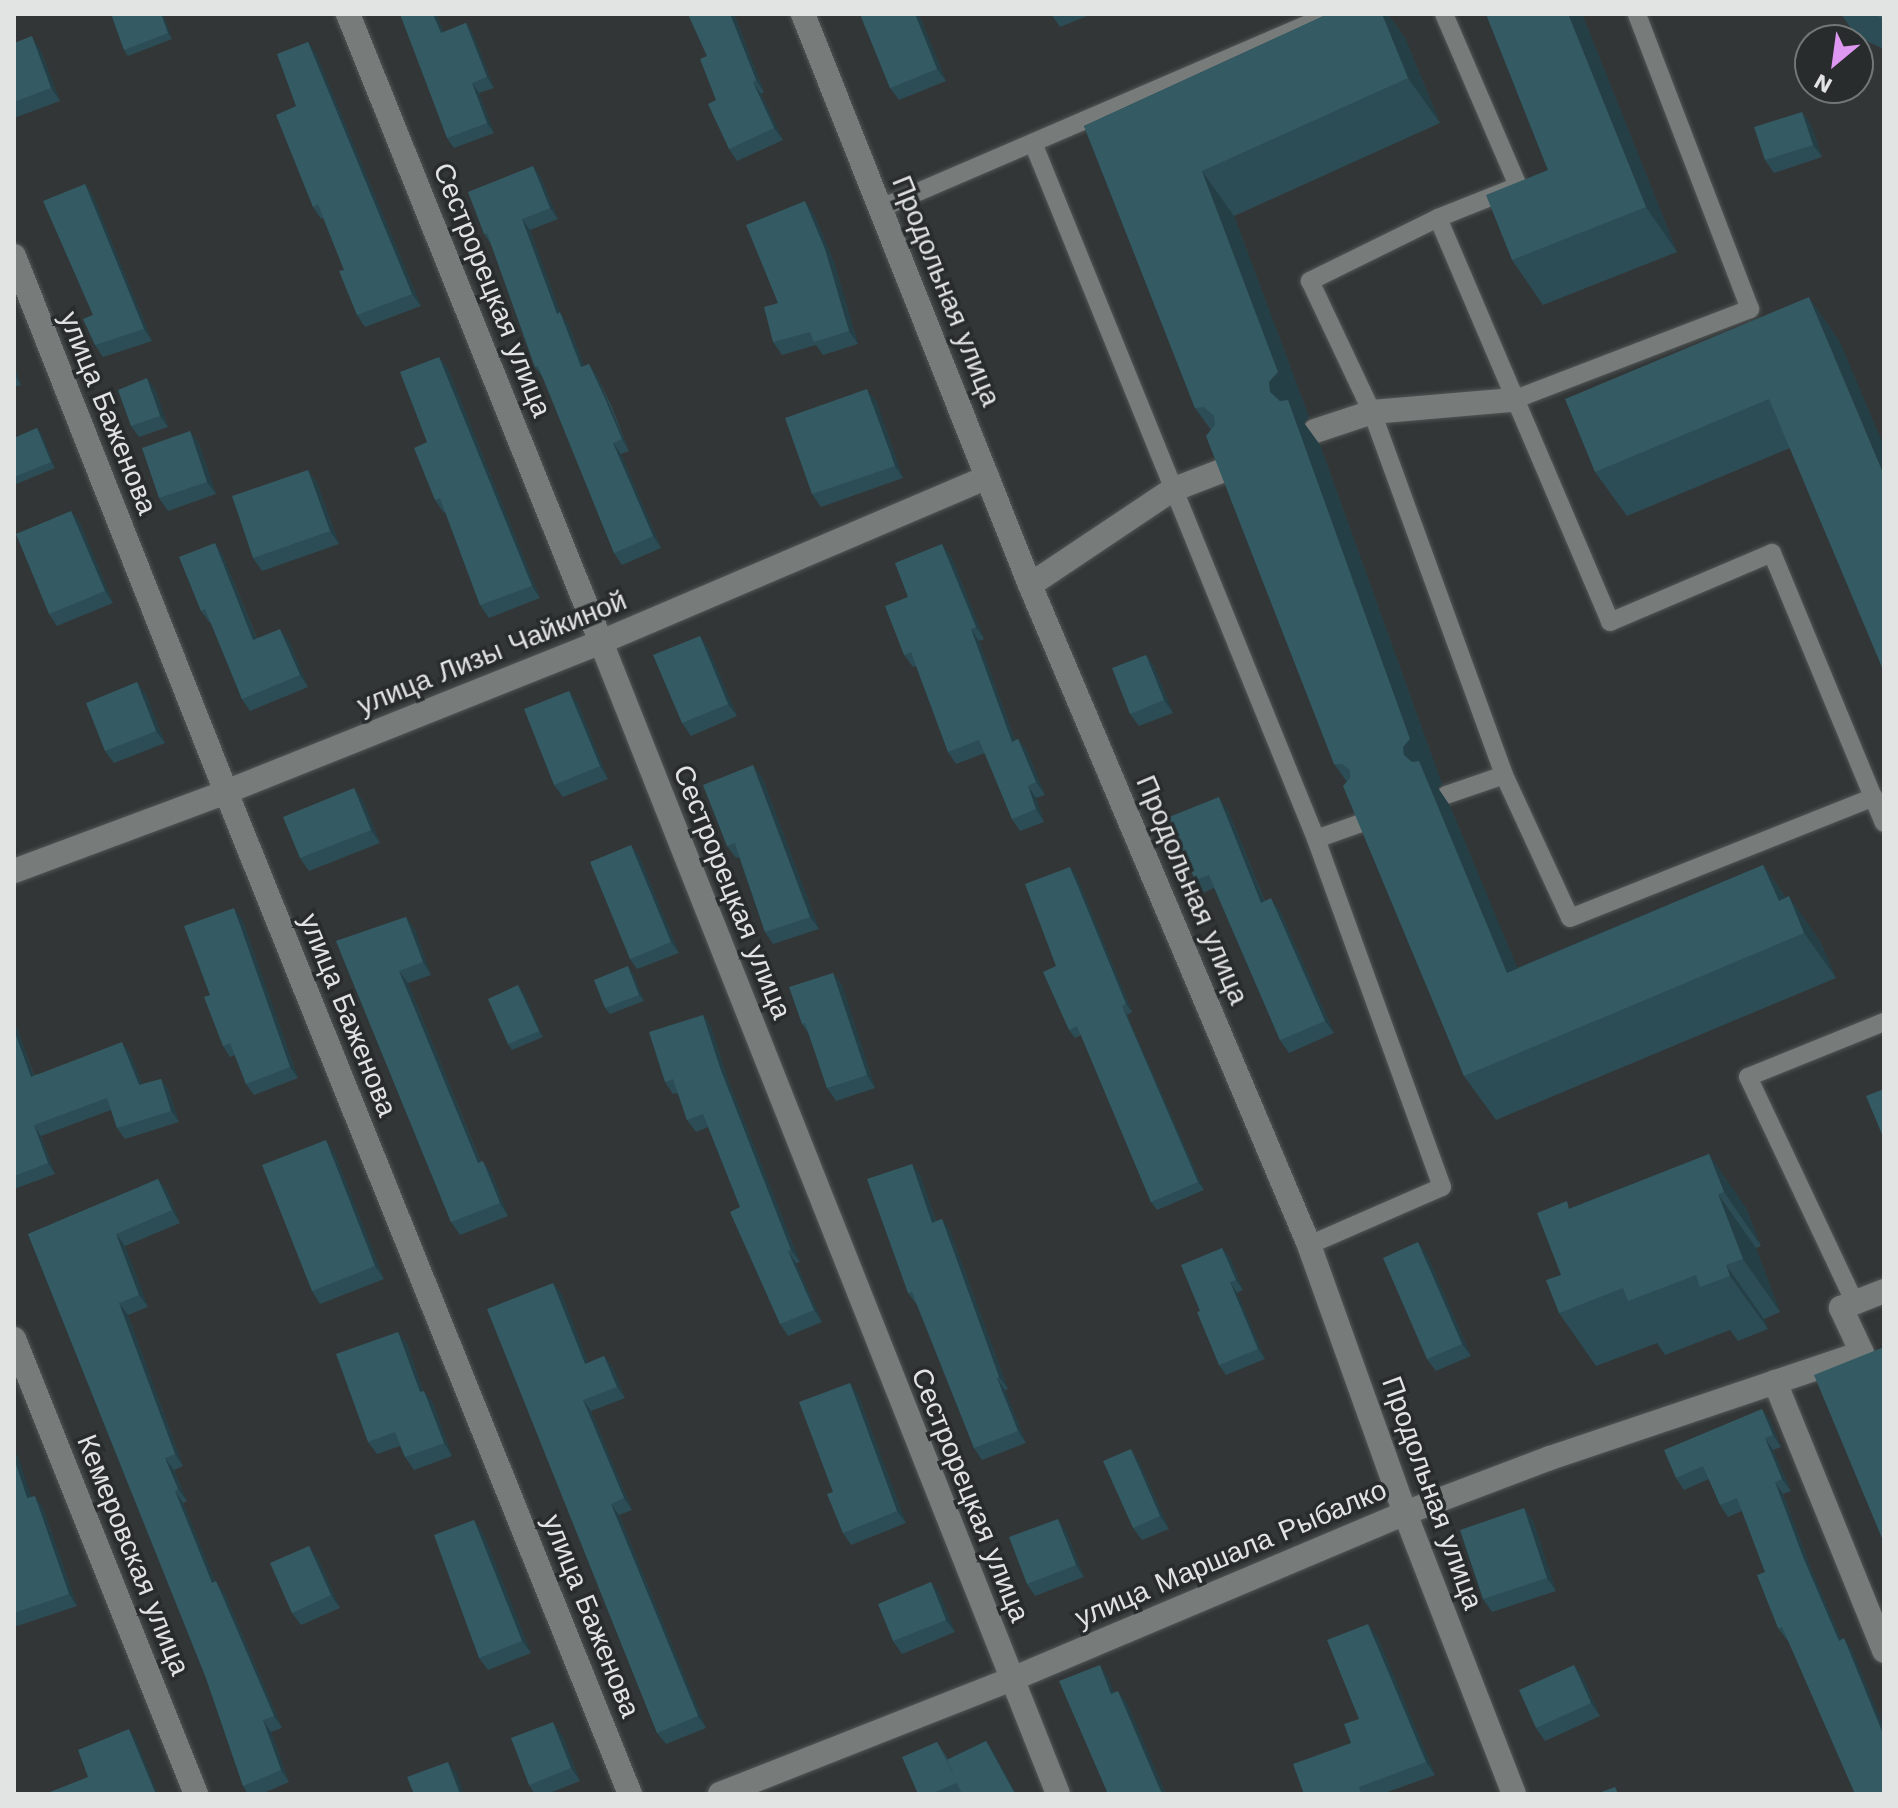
<!DOCTYPE html>
<meta charset="utf-8">
<style>
body{margin:0}
#map{position:relative;width:1898px;height:1808px;overflow:hidden;background:#323636;font-family:"Work Sans",sans-serif}
div>[style]{position:absolute}
.roads{filter:drop-shadow(0 0 2px #525555) drop-shadow(0 0 2px #525555)}
.service>*{height:18px;margin:-9px;padding:0 9px;transform-origin:9px;border-radius:9px;background:#777c7b}
.minor>*{height:24px;margin:-12px;padding:0 12px;transform-origin:12px;border-radius:12px;background:#777c7b}
.secondary>*{height:24px;margin:-12px;padding:0 12px;transform-origin:12px;border-radius:12px;background:#777c7b}
.wall>*{inset:0;background:#2d4d56}
.shaded-wall>*{inset:0;background:#243f46}
.building>*{inset:0;background:#345a64}
span{translate:-50% -50%;white-space:nowrap;text-align:center;line-height:1.15;-webkit-text-stroke:7px #282c2c;paint-order:stroke}
.street-label{font-size:28px;color:#e2e4e4}
.frame{position:absolute;inset:0;border:16px solid #e2e4e4;pointer-events:none}
.north{position:absolute;left:1794px;top:24px;width:80px;height:80px;box-sizing:border-box;background:#282c2c;border:2px solid #727676;border-radius:50%;rotate:209deg;font-size:22px;font-weight:700;line-height:32px;text-align:center;color:#e2e4e4}
.north::after{content:'';display:block;margin:auto;width:28px;height:36px;background:#df98f1;clip-path:polygon(50% 0,100% 100%,50% 72%,0 100%)}
</style>
<div id="map">
<div class="roads">
<div class="service">
<i style="left:1444px;top:14px;width:187px;rotate:66.7deg"></i>
<i style="left:1518px;top:186px;width:86px;rotate:158.2deg"></i>
<i style="left:1438px;top:218px;width:439px;rotate:66.9deg"></i>
<i style="left:1610px;top:622px;width:176px;rotate:-23.1deg"></i>
<i style="left:1772px;top:553px;width:292px;rotate:67.5deg"></i>
<i style="left:1033px;top:143px;width:751px;rotate:67.87deg"></i>
<i style="left:881px;top:208px;width:490px;rotate:-23.3deg"></i>
<i style="left:1438px;top:218px;width:143px;rotate:153.8deg"></i>
<i style="left:1310px;top:281px;width:145px;rotate:64.7deg"></i>
<i style="left:1372px;top:412px;width:386px;rotate:70deg"></i>
<i style="left:1513px;top:400px;width:254px;rotate:-21deg"></i>
<i style="left:1750px;top:309px;width:316px;rotate:-111deg"></i>
<i style="left:1446px;top:795px;width:61px;rotate:-19deg"></i>
<i style="left:1504px;top:775px;width:157px;rotate:65.2deg"></i>
<i style="left:1570px;top:918px;width:327px;rotate:-21.7deg"></i>
<i style="left:1309px;top:1245px;width:145px;rotate:-23.6deg"></i>
<i style="left:1442px;top:1187px;width:370px;rotate:-109.9deg"></i>
<i style="left:1316px;top:839px;width:57px;rotate:-19.4deg"></i>
<i style="left:1855px;top:1303px;width:250px;rotate:-115.3deg"></i>
<i style="left:1748px;top:1077px;width:147px;rotate:-22deg"></i>
</div>
<div class="minor">
<i style="left:348px;top:14px;width:677px;rotate:68.06deg"></i>
<i style="left:601px;top:642px;width:1239px;rotate:68.36deg"></i>
<i style="left:14px;top:256px;width:576px;rotate:68.42deg"></i>
<i style="left:226px;top:792px;width:1080px;rotate:68.04deg"></i>
<i style="left:1315px;top:431px;width:60px;rotate:-18.4deg"></i>
<i style="left:1372px;top:412px;width:142px;rotate:-4.9deg"></i>
<i style="left:1030px;top:585px;width:171px;rotate:-33.8deg"></i>
<i style="left:1172px;top:490px;width:64px;rotate:-21deg"></i>
<i style="left:14px;top:871px;width:226px;rotate:-20.4deg"></i>
<i style="left:226px;top:792px;width:404px;rotate:-21.8deg"></i>
<i style="left:601px;top:642px;width:420px;rotate:-23.1deg"></i>
<i style="left:14px;top:1339px;width:490px;rotate:68.2deg"></i>
<i style="left:1775px;top:1382px;width:290px;rotate:67.9deg"></i>
<i style="left:720px;top:1794px;width:312px;rotate:-21.5deg"></i>
<i style="left:1010px;top:1680px;width:429px;rotate:-22.9deg"></i>
<i style="left:1405px;top:1513px;width:155px;rotate:-20.8deg"></i>
<i style="left:1550px;top:1458px;width:329px;rotate:-18.6deg"></i>
<i style="left:1862px;top:1353px;width:50px;rotate:-115deg"></i>
<i style="left:1841px;top:1308px;width:46px;rotate:-21.6deg"></i>
</div>
<div class="secondary">
<i style="left:803px;top:14px;width:614px;rotate:68.32deg"></i>
<i style="left:1030px;top:585px;width:717px;rotate:67.08deg"></i>
<i style="left:1309px;top:1245px;width:285px;rotate:70.3deg"></i>
<i style="left:1405px;top:1513px;width:301px;rotate:68.8deg"></i>
</div>
</div>
<div class="wall">
<i style="clip-path:polygon(163px 14px,172px 39px,128px 56px,124px 50px)"></i>
<i style="clip-path:polygon(436px 14px,444px 32px,466px 23px,473px 34px,494px 88px,479px 93px,494px 133px,454px 148px,447px 138px)"></i>
<i style="clip-path:polygon(688px 14px,734px 14px,764px 92px,761px 94px,783px 140px,737px 161px,729px 149px,716px 100px,707px 56px)"></i>
<i style="clip-path:polygon(860px 14px,919px 14px,946px 81px,899px 100px,890px 88px)"></i>
<i style="clip-path:polygon(1051px 14px,1092px 14px,1060px 27px)"></i>
<i style="clip-path:polygon(1328px 14px,1388px 14px,1405px 38px,1440px 123px,1234px 216px,1309px 417px,1304px 423px,1320px 445px,1442px 784px,1438px 788px,1450px 806px,1517px 968px,1763px 865px,1786px 898px,1820px 941px,1836px 978px,1496px 1120px,1464px 1076px,1347px 782px,1334px 764px,1211px 430px,1195px 408px,1084px 126px)"></i>
<i style="clip-path:polygon(1486px 14px,1582px 14px,1677px 252px,1543px 305px,1512px 260px,1548px 170px)"></i>
<i style="clip-path:polygon(1841px 14px,1884px 14px,1884px 49px,1857px 37px)"></i>
<i style="clip-path:polygon(308px 42px,316px 54px,421px 306px,365px 327px,357px 315px,344px 270px,323px 218px,321px 219px,313px 207px,296px 106px)"></i>
<i style="clip-path:polygon(14px 43px,40px 49px,60px 101px,14px 118px)"></i>
<i style="clip-path:polygon(1802px 112px,1811px 125px,1822px 157px,1774px 173px,1765px 160px)"></i>
<i style="clip-path:polygon(533px 166px,541px 178px,558px 219px,530px 230px,560px 313px,568px 324px,584px 366px,589px 364px,597px 376px,612px 407px,629px 451px,621px 454px,661px 548px,622px 565px,614px 553px,544px 379px,535px 367px,491px 244px,484px 234px)"></i>
<i style="clip-path:polygon(85px 184px,93px 196px,152px 341px,103px 357px,95px 345px)"></i>
<i style="clip-path:polygon(814px 214px,834px 262px,858px 344px,823px 355px,816px 345px,782px 355px,773px 342px,778px 303px)"></i>
<i style="clip-path:polygon(1840px 342px,1790px 448px,1627px 516px,1595px 472px)"></i>
<i style="clip-path:polygon(439px 357px,448px 369px,540px 598px,489px 618px,480px 605px,445px 512px,444px 513px,435px 500px,427px 442px)"></i>
<i style="clip-path:polygon(14px 365px,21px 385px,14px 387px)"></i>
<i style="clip-path:polygon(155px 389px,168px 427px,139px 437px,131px 426px)"></i>
<i style="clip-path:polygon(876px 401px,903px 478px,821px 507px,812px 494px)"></i>
<i style="clip-path:polygon(37px 428px,42px 435px,55px 468px,14px 485px,14px 438px)"></i>
<i style="clip-path:polygon(190px 431px,199px 444px,216px 494px,168px 511px,159px 498px)"></i>
<i style="clip-path:polygon(308px 470px,317px 483px,339px 544px,262px 571px,253px 558px)"></i>
<i style="clip-path:polygon(71px 511px,80px 523px,113px 603px,57px 626px,49px 614px)"></i>
<i style="clip-path:polygon(215px 543px,223px 556px,257px 638px,289px 641px,308px 687px,250px 711px,242px 699px,211px 623px,210px 623px,201px 611px)"></i>
<i style="clip-path:polygon(951px 556px,984px 639px,979px 641px,1015px 740px,1018px 739px,1027px 751px,1045px 795px,1036px 798px,1044px 822px,1020px 831px,1012px 819px,985px 753px,956px 764px,948px 752px,916px 666px,913px 667px,904px 655px,908px 597px)"></i>
<i style="clip-path:polygon(700px 636px,708px 648px,737px 716px,691px 736px,682px 723px)"></i>
<i style="clip-path:polygon(1146px 655px,1154px 667px,1173px 713px,1139px 726px,1130px 714px)"></i>
<i style="clip-path:polygon(137px 682px,146px 695px,165px 743px,114px 763px,105px 751px)"></i>
<i style="clip-path:polygon(569px 691px,578px 704px,608px 779px,563px 797px,554px 785px)"></i>
<i style="clip-path:polygon(762px 777px,819px 929px,773px 944px,765px 932px,739px 857px,736px 858px,727px 846px)"></i>
<i style="clip-path:polygon(354px 788px,363px 801px,380px 843px,309px 871px,300px 858px)"></i>
<i style="clip-path:polygon(1228px 810px,1265px 901px,1280px 911px,1334px 1033px,1289px 1053px,1280px 1040px,1214px 888px,1203px 893px,1195px 880px)"></i>
<i style="clip-path:polygon(631px 845px,639px 856px,679px 953px,637px 969px,630px 959px)"></i>
<i style="clip-path:polygon(1076px 875px,1132px 1012px,1127px 1015px,1204px 1190px,1157px 1210px,1151px 1202px,1081px 1035px,1075px 1038px,1069px 1030px,1056px 966px)"></i>
<i style="clip-path:polygon(406px 917px,415px 930px,431px 975px,408px 983px,481px 1162px,492px 1174px,508px 1216px,460px 1235px,451px 1222px,336px 941px)"></i>
<i style="clip-path:polygon(242px 919px,298px 1078px,254px 1095px,246px 1084px,235px 1055px,230px 1057px,223px 1046px,210px 995px)"></i>
<i style="clip-path:polygon(633px 973px,644px 1001px,610px 1014px,605px 1008px)"></i>
<i style="clip-path:polygon(833px 973px,842px 985px,875px 1088px,836px 1101px,827px 1088px,809px 1034px,802px 1024px)"></i>
<i style="clip-path:polygon(523px 991px,543px 1037px,512px 1050px,508px 1044px)"></i>
<i style="clip-path:polygon(703px 1015px,711px 1027px,728px 1080px,800px 1262px,796px 1263px,822px 1322px,788px 1336px,780px 1324px,740px 1207px,708px 1127px,696px 1132px,687px 1120px,678px 1093px,673px 1094px,665px 1082px)"></i>
<i style="clip-path:polygon(14px 1020px,34px 1075px,130px 1053px,142px 1084px,161px 1079px,168px 1089px,179px 1122px,125px 1139px,117px 1128px,111px 1110px,41px 1136px,55px 1174px,14px 1189px)"></i>
<i style="clip-path:polygon(334px 1152px,384px 1279px,320px 1304px,312px 1291px)"></i>
<i style="clip-path:polygon(1709px 1154px,1746px 1208px,1761px 1246px,1756px 1248px,1780px 1312px,1764px 1319px,1768px 1329px,1738px 1341px,1730px 1330px,1665px 1355px,1657px 1343px,1596px 1366px,1559px 1313px,1561px 1275px,1571px 1208px)"></i>
<i style="clip-path:polygon(912px 1164px,920px 1175px,936px 1221px,942px 1219px,950px 1231px,1008px 1389px,1005px 1390px,1026px 1443px,982px 1460px,974px 1448px,917px 1305px,908px 1293px)"></i>
<i style="clip-path:polygon(158px 1179px,167px 1191px,180px 1223px,125px 1246px,148px 1307px,128px 1315px,183px 1466px,174px 1470px,187px 1501px,183px 1503px,215px 1582px,225px 1594px,282px 1728px,271px 1732px,289px 1782px,261px 1794px,248px 1794px,243px 1786px,206px 1678px,28px 1234px)"></i>
<i style="clip-path:polygon(1222px 1248px,1230px 1258px,1243px 1290px,1237px 1293px,1265px 1359px,1226px 1375px,1219px 1365px)"></i>
<i style="clip-path:polygon(1427px 1255px,1471px 1356px,1436px 1371px,1427px 1359px)"></i>
<i style="clip-path:polygon(553px 1283px,562px 1295px,588px 1363px,604px 1356px,613px 1368px,625px 1398px,591px 1411px,632px 1510px,619px 1515px,706px 1728px,666px 1744px,657px 1733px)"></i>
<i style="clip-path:polygon(398px 1332px,407px 1344px,423px 1391px,433px 1403px,452px 1456px,414px 1470px,405px 1457px,400px 1446px,377px 1454px,368px 1442px)"></i>
<i style="clip-path:polygon(850px 1383px,858px 1395px,906px 1523px,851px 1545px,843px 1533px,833px 1492px)"></i>
<i style="clip-path:polygon(1762px 1409px,1770px 1421px,1781px 1447px,1773px 1450px,1791px 1491px,1783px 1494px,1811px 1569px,1841px 1639px,1852px 1650px,1787px 1640px,1778px 1628px,1765px 1572px,1742px 1511px,1728px 1517px,1720px 1505px,1709px 1479px,1684px 1490px,1676px 1478px)"></i>
<i style="clip-path:polygon(14px 1451px,18px 1457px,31px 1497px,43px 1508px,77px 1606px,17px 1626px,14px 1622px)"></i>
<i style="clip-path:polygon(1139px 1462px,1169px 1529px,1142px 1540px,1133px 1528px)"></i>
<i style="clip-path:polygon(1524px 1508px,1533px 1521px,1556px 1591px,1492px 1612px,1483px 1599px)"></i>
<i style="clip-path:polygon(474px 1520px,483px 1533px,531px 1653px,488px 1670px,479px 1658px)"></i>
<i style="clip-path:polygon(1066px 1531px,1084px 1577px,1035px 1596px,1027px 1584px)"></i>
<i style="clip-path:polygon(309px 1546px,318px 1559px,340px 1608px,301px 1625px,292px 1613px)"></i>
<i style="clip-path:polygon(931px 1582px,940px 1595px,955px 1632px,902px 1654px,893px 1641px)"></i>
<i style="clip-path:polygon(1377px 1636px,1435px 1775px,1382px 1794px,1304px 1794px,1351px 1743px,1359px 1719px)"></i>
<i style="clip-path:polygon(1574px 1665px,1583px 1678px,1600px 1716px,1545px 1741px,1536px 1728px)"></i>
<i style="clip-path:polygon(562px 1735px,580px 1781px,547px 1794px,535px 1794px,529px 1785px)"></i>
<i style="clip-path:polygon(986px 1741px,994px 1753px,1016px 1794px,918px 1794px,937px 1742px,948px 1759px)"></i>
</div>
<div class="shaded-wall">
<i style="clip-path:polygon(161px 14px,163px 14px,172px 39px,168px 33px)"></i>
<i style="clip-path:polygon(433px 14px,436px 14px,449px 43px,441px 33px)"></i>
<i style="clip-path:polygon(730px 14px,734px 14px,764px 92px,756px 80px)"></i>
<i style="clip-path:polygon(915px 14px,919px 14px,946px 81px,937px 69px)"></i>
<i style="clip-path:polygon(1382px 14px,1388px 14px,1405px 38px,1440px 123px,1408px 78px)"></i>
<i style="clip-path:polygon(1568px 14px,1582px 14px,1677px 252px,1646px 207px)"></i>
<i style="clip-path:polygon(466px 23px,473px 34px,494px 88px,487px 77px)"></i>
<i style="clip-path:polygon(32px 36px,40px 49px,60px 101px,51px 88px)"></i>
<i style="clip-path:polygon(308px 42px,316px 54px,421px 306px,412px 294px)"></i>
<i style="clip-path:polygon(753px 82px,761px 94px,783px 140px,774px 128px)"></i>
<i style="clip-path:polygon(472px 83px,479px 93px,494px 133px,487px 123px)"></i>
<i style="clip-path:polygon(1802px 112px,1811px 125px,1822px 157px,1813px 145px)"></i>
<i style="clip-path:polygon(533px 166px,541px 178px,558px 219px,550px 208px)"></i>
<i style="clip-path:polygon(1202px 171px,1234px 216px,1309px 417px,1304px 423px,1320px 445px,1442px 784px,1438px 788px,1450px 806px,1538px 1017px,1507px 973px,1404px 755px,1270px 392px)"></i>
<i style="clip-path:polygon(85px 184px,93px 196px,152px 341px,144px 329px)"></i>
<i style="clip-path:polygon(805px 201px,814px 214px,834px 262px,858px 344px,849px 331px)"></i>
<i style="clip-path:polygon(522px 219px,530px 230px,565px 325px,557px 314px)"></i>
<i style="clip-path:polygon(1809px 297px,1840px 342px,1884px 446px,1884px 475px)"></i>
<i style="clip-path:polygon(560px 312px,568px 324px,589px 378px,581px 367px)"></i>
<i style="clip-path:polygon(439px 357px,448px 369px,540px 598px,532px 586px)"></i>
<i style="clip-path:polygon(589px 364px,597px 376px,629px 451px,622px 439px)"></i>
<i style="clip-path:polygon(14px 365px,21px 385px,14px 375px)"></i>
<i style="clip-path:polygon(147px 378px,155px 389px,168px 427px,160px 416px)"></i>
<i style="clip-path:polygon(867px 389px,876px 401px,903px 478px,895px 466px)"></i>
<i style="clip-path:polygon(37px 428px,42px 435px,55px 468px,51px 462px)"></i>
<i style="clip-path:polygon(190px 431px,199px 444px,216px 494px,207px 482px)"></i>
<i style="clip-path:polygon(613px 443px,621px 454px,661px 548px,653px 536px)"></i>
<i style="clip-path:polygon(308px 470px,317px 483px,339px 544px,330px 531px)"></i>
<i style="clip-path:polygon(71px 511px,80px 523px,113px 603px,105px 591px)"></i>
<i style="clip-path:polygon(215px 543px,223px 556px,262px 652px,253px 640px)"></i>
<i style="clip-path:polygon(942px 544px,951px 556px,984px 639px,976px 627px)"></i>
<i style="clip-path:polygon(280px 629px,289px 641px,308px 687px,300px 675px)"></i>
<i style="clip-path:polygon(971px 629px,979px 641px,1020px 754px,1012px 742px)"></i>
<i style="clip-path:polygon(700px 636px,708px 648px,737px 716px,728px 704px)"></i>
<i style="clip-path:polygon(1146px 655px,1154px 667px,1173px 713px,1164px 700px)"></i>
<i style="clip-path:polygon(137px 682px,146px 695px,165px 743px,156px 731px)"></i>
<i style="clip-path:polygon(569px 691px,578px 704px,608px 779px,600px 766px)"></i>
<i style="clip-path:polygon(1018px 739px,1027px 751px,1045px 795px,1036px 782px)"></i>
<i style="clip-path:polygon(753px 765px,762px 777px,819px 929px,810px 917px)"></i>
<i style="clip-path:polygon(1028px 786px,1036px 798px,1044px 822px,1036px 809px)"></i>
<i style="clip-path:polygon(354px 788px,363px 801px,380px 843px,371px 830px)"></i>
<i style="clip-path:polygon(1219px 797px,1228px 810px,1270px 915px,1261px 903px)"></i>
<i style="clip-path:polygon(631px 845px,639px 856px,679px 953px,671px 942px)"></i>
<i style="clip-path:polygon(1763px 865px,1794px 910px,1789px 896px,1820px 941px,1836px 978px,1804px 933px,1779px 901px)"></i>
<i style="clip-path:polygon(1070px 867px,1076px 875px,1132px 1012px,1126px 1004px)"></i>
<i style="clip-path:polygon(1271px 898px,1280px 911px,1334px 1033px,1325px 1021px)"></i>
<i style="clip-path:polygon(234px 908px,242px 919px,298px 1078px,290px 1067px)"></i>
<i style="clip-path:polygon(406px 917px,415px 930px,431px 975px,423px 962px)"></i>
<i style="clip-path:polygon(628px 966px,633px 973px,644px 1001px,639px 995px)"></i>
<i style="clip-path:polygon(399px 971px,408px 983px,486px 1176px,478px 1163px)"></i>
<i style="clip-path:polygon(833px 973px,842px 985px,875px 1088px,867px 1075px)"></i>
<i style="clip-path:polygon(518px 985px,523px 991px,543px 1037px,539px 1031px)"></i>
<i style="clip-path:polygon(1122px 1006px,1127px 1015px,1204px 1190px,1198px 1182px)"></i>
<i style="clip-path:polygon(703px 1015px,711px 1027px,728px 1080px,800px 1262px,791px 1250px,720px 1068px)"></i>
<i style="clip-path:polygon(14px 1020px,38px 1088px,31px 1077px,14px 1030px)"></i>
<i style="clip-path:polygon(122px 1042px,130px 1053px,147px 1096px,139px 1085px)"></i>
<i style="clip-path:polygon(161px 1079px,168px 1089px,179px 1122px,171px 1111px)"></i>
<i style="clip-path:polygon(34px 1125px,41px 1136px,55px 1174px,48px 1163px)"></i>
<i style="clip-path:polygon(326px 1140px,334px 1152px,384px 1279px,375px 1266px)"></i>
<i style="clip-path:polygon(1709px 1154px,1746px 1208px,1761px 1246px,1724px 1192px)"></i>
<i style="clip-path:polygon(483px 1161px,492px 1174px,508px 1216px,500px 1203px)"></i>
<i style="clip-path:polygon(912px 1164px,920px 1175px,940px 1234px,932px 1223px)"></i>
<i style="clip-path:polygon(158px 1179px,167px 1191px,180px 1223px,172px 1210px)"></i>
<i style="clip-path:polygon(1718px 1194px,1756px 1248px,1780px 1312px,1743px 1259px)"></i>
<i style="clip-path:polygon(942px 1219px,950px 1231px,1008px 1389px,999px 1377px)"></i>
<i style="clip-path:polygon(116px 1234px,125px 1246px,148px 1307px,139px 1295px)"></i>
<i style="clip-path:polygon(1418px 1242px,1427px 1255px,1471px 1356px,1462px 1344px)"></i>
<i style="clip-path:polygon(1222px 1248px,1230px 1258px,1243px 1290px,1236px 1280px)"></i>
<i style="clip-path:polygon(788px 1251px,796px 1263px,822px 1322px,814px 1310px)"></i>
<i style="clip-path:polygon(1726px 1265px,1764px 1319px,1768px 1329px,1730px 1276px)"></i>
<i style="clip-path:polygon(1230px 1282px,1237px 1293px,1265px 1359px,1258px 1349px)"></i>
<i style="clip-path:polygon(553px 1283px,562px 1295px,593px 1375px,585px 1364px)"></i>
<i style="clip-path:polygon(119px 1303px,128px 1315px,183px 1466px,175px 1454px)"></i>
<i style="clip-path:polygon(398px 1332px,407px 1344px,428px 1405px,420px 1392px)"></i>
<i style="clip-path:polygon(604px 1356px,613px 1368px,625px 1398px,617px 1387px)"></i>
<i style="clip-path:polygon(997px 1378px,1005px 1390px,1026px 1443px,1018px 1431px)"></i>
<i style="clip-path:polygon(850px 1383px,858px 1395px,906px 1523px,897px 1511px)"></i>
<i style="clip-path:polygon(424px 1391px,433px 1403px,452px 1456px,444px 1443px)"></i>
<i style="clip-path:polygon(583px 1400px,591px 1411px,632px 1510px,624px 1498px)"></i>
<i style="clip-path:polygon(1762px 1409px,1770px 1421px,1781px 1447px,1773px 1435px)"></i>
<i style="clip-path:polygon(1765px 1438px,1773px 1450px,1791px 1491px,1782px 1479px)"></i>
<i style="clip-path:polygon(1131px 1449px,1139px 1462px,1169px 1529px,1160px 1516px)"></i>
<i style="clip-path:polygon(14px 1451px,18px 1457px,36px 1510px,27px 1498px,14px 1458px)"></i>
<i style="clip-path:polygon(165px 1458px,174px 1470px,187px 1501px,178px 1489px)"></i>
<i style="clip-path:polygon(1775px 1482px,1783px 1494px,1811px 1569px,1847px 1653px,1839px 1641px,1803px 1557px)"></i>
<i style="clip-path:polygon(175px 1491px,183px 1503px,221px 1595px,212px 1583px)"></i>
<i style="clip-path:polygon(35px 1496px,43px 1508px,77px 1606px,69px 1594px)"></i>
<i style="clip-path:polygon(611px 1504px,619px 1515px,706px 1728px,698px 1716px)"></i>
<i style="clip-path:polygon(1524px 1508px,1533px 1521px,1556px 1591px,1547px 1578px)"></i>
<i style="clip-path:polygon(1058px 1519px,1066px 1531px,1084px 1577px,1076px 1565px)"></i>
<i style="clip-path:polygon(474px 1520px,483px 1533px,531px 1653px,522px 1641px)"></i>
<i style="clip-path:polygon(309px 1546px,318px 1559px,340px 1608px,331px 1595px)"></i>
<i style="clip-path:polygon(216px 1581px,225px 1594px,282px 1728px,274px 1716px)"></i>
<i style="clip-path:polygon(931px 1582px,940px 1595px,955px 1632px,946px 1620px)"></i>
<i style="clip-path:polygon(1368px 1624px,1377px 1636px,1435px 1775px,1426px 1762px)"></i>
<i style="clip-path:polygon(1844px 1638px,1852px 1650px,1884px 1727px,1884px 1736px)"></i>
<i style="clip-path:polygon(1100px 1665px,1108px 1677px,1120px 1707px,1111px 1694px)"></i>
<i style="clip-path:polygon(1574px 1665px,1583px 1678px,1600px 1716px,1591px 1703px)"></i>
<i style="clip-path:polygon(1118px 1691px,1127px 1703px,1166px 1794px,1162px 1794px)"></i>
<i style="clip-path:polygon(263px 1720px,271px 1732px,289px 1782px,281px 1770px)"></i>
<i style="clip-path:polygon(553px 1722px,562px 1735px,580px 1781px,571px 1768px)"></i>
<i style="clip-path:polygon(129px 1729px,136px 1739px,158px 1794px,155px 1792px)"></i>
<i style="clip-path:polygon(986px 1741px,994px 1753px,1016px 1794px,1015px 1794px)"></i>
<i style="clip-path:polygon(448px 1762px,457px 1774px,464px 1794px,460px 1794px)"></i>
</div>
<div class="building">
<i style="clip-path:polygon(111px 14px,161px 14px,168px 33px,124px 50px)"></i>
<i style="clip-path:polygon(400px 14px,433px 14px,441px 33px,466px 23px,487px 77px,472px 83px,487px 123px,447px 138px)"></i>
<i style="clip-path:polygon(688px 14px,730px 14px,756px 80px,753px 82px,774px 128px,729px 149px,708px 104px,716px 100px,700px 59px,707px 56px)"></i>
<i style="clip-path:polygon(860px 14px,915px 14px,937px 69px,890px 88px)"></i>
<i style="clip-path:polygon(1328px 14px,1382px 14px,1408px 78px,1202px 171px,1278px 372px,1269px 382px,1270px 392px,1280px 401px,1288px 400px,1410px 739px,1403px 747px,1404px 755px,1412px 762px,1419px 761px,1507px 973px,1763px 865px,1779px 901px,1789px 896px,1804px 933px,1464px 1076px,1343px 786px,1350px 778px,1350px 770px,1342px 764px,1334px 764px,1206px 436px,1215px 425px,1214px 416px,1204px 407px,1195px 408px,1084px 126px)"></i>
<i style="clip-path:polygon(1486px 14px,1568px 14px,1646px 207px,1512px 260px,1486px 195px,1548px 170px)"></i>
<i style="clip-path:polygon(1873px 14px,1884px 14px,1884px 19px)"></i>
<i style="clip-path:polygon(32px 36px,51px 88px,14px 102px,14px 43px)"></i>
<i style="clip-path:polygon(308px 42px,412px 294px,357px 315px,339px 271px,344px 270px,318px 204px,313px 207px,276px 115px,296px 106px,277px 54px)"></i>
<i style="clip-path:polygon(1802px 112px,1813px 145px,1765px 160px,1754px 127px)"></i>
<i style="clip-path:polygon(533px 166px,550px 208px,522px 219px,557px 314px,560px 312px,581px 367px,589px 364px,604px 396px,622px 439px,613px 443px,653px 536px,614px 553px,538px 366px,535px 367px,487px 233px,484px 234px,468px 192px)"></i>
<i style="clip-path:polygon(85px 184px,144px 329px,95px 345px,83px 319px,93px 315px,43px 201px)"></i>
<i style="clip-path:polygon(805px 201px,825px 249px,849px 331px,814px 342px,810px 332px,773px 342px,764px 307px,778px 303px,746px 225px)"></i>
<i style="clip-path:polygon(1809px 297px,1884px 475px,1884px 672px,1769px 399px,1595px 472px,1565px 399px)"></i>
<i style="clip-path:polygon(439px 357px,532px 586px,480px 605px,440px 498px,435px 500px,414px 448px,427px 442px,400px 372px)"></i>
<i style="clip-path:polygon(147px 378px,160px 416px,131px 426px,118px 390px)"></i>
<i style="clip-path:polygon(867px 389px,895px 466px,812px 494px,785px 418px)"></i>
<i style="clip-path:polygon(37px 428px,51px 462px,14px 477px,14px 438px)"></i>
<i style="clip-path:polygon(190px 431px,207px 482px,159px 498px,142px 448px)"></i>
<i style="clip-path:polygon(308px 470px,330px 531px,253px 558px,232px 496px)"></i>
<i style="clip-path:polygon(71px 511px,105px 591px,49px 614px,16px 534px)"></i>
<i style="clip-path:polygon(215px 543px,253px 640px,280px 629px,300px 675px,242px 699px,205px 609px,201px 611px,179px 557px)"></i>
<i style="clip-path:polygon(942px 544px,976px 627px,971px 629px,1012px 742px,1018px 739px,1036px 782px,1028px 786px,1036px 809px,1012px 819px,979px 740px,948px 752px,911px 652px,904px 655px,885px 606px,908px 597px,895px 563px)"></i>
<i style="clip-path:polygon(700px 636px,728px 704px,682px 723px,653px 655px)"></i>
<i style="clip-path:polygon(1146px 655px,1164px 700px,1130px 714px,1112px 668px)"></i>
<i style="clip-path:polygon(137px 682px,156px 731px,105px 751px,86px 703px)"></i>
<i style="clip-path:polygon(569px 691px,600px 766px,554px 785px,524px 709px)"></i>
<i style="clip-path:polygon(753px 765px,810px 917px,765px 932px,735px 843px,727px 846px,703px 785px)"></i>
<i style="clip-path:polygon(354px 788px,371px 830px,300px 858px,283px 817px)"></i>
<i style="clip-path:polygon(1219px 797px,1261px 903px,1271px 898px,1325px 1021px,1280px 1040px,1209px 875px,1195px 880px,1169px 817px)"></i>
<i style="clip-path:polygon(631px 845px,671px 942px,630px 959px,590px 862px)"></i>
<i style="clip-path:polygon(1070px 867px,1126px 1004px,1122px 1006px,1198px 1182px,1151px 1202px,1077px 1026px,1069px 1030px,1043px 972px,1056px 966px,1025px 884px)"></i>
<i style="clip-path:polygon(234px 908px,290px 1067px,246px 1084px,230px 1043px,223px 1046px,204px 997px,210px 995px,184px 926px)"></i>
<i style="clip-path:polygon(406px 917px,423px 962px,399px 971px,478px 1163px,483px 1161px,500px 1203px,451px 1222px,336px 941px)"></i>
<i style="clip-path:polygon(628px 966px,639px 995px,605px 1008px,594px 980px)"></i>
<i style="clip-path:polygon(833px 973px,867px 1075px,827px 1088px,805px 1023px,802px 1024px,789px 987px)"></i>
<i style="clip-path:polygon(518px 985px,539px 1031px,508px 1044px,488px 999px)"></i>
<i style="clip-path:polygon(703px 1015px,720px 1068px,791px 1250px,788px 1251px,814px 1310px,780px 1324px,730px 1212px,740px 1207px,703px 1114px,687px 1120px,673px 1079px,665px 1082px,649px 1032px)"></i>
<i style="clip-path:polygon(14px 1030px,31px 1077px,122px 1042px,139px 1085px,161px 1079px,171px 1111px,117px 1128px,107px 1098px,34px 1125px,48px 1163px,14px 1176px)"></i>
<i style="clip-path:polygon(1884px 1089px,1884px 1139px,1866px 1096px)"></i>
<i style="clip-path:polygon(326px 1140px,375px 1266px,312px 1291px,262px 1165px)"></i>
<i style="clip-path:polygon(1709px 1154px,1724px 1192px,1718px 1194px,1743px 1259px,1726px 1265px,1730px 1276px,1700px 1287px,1696px 1275px,1628px 1301px,1623px 1288px,1559px 1313px,1546px 1280px,1561px 1275px,1537px 1213px,1567px 1201px,1569px 1209px)"></i>
<i style="clip-path:polygon(912px 1164px,932px 1223px,942px 1219px,999px 1377px,997px 1378px,1018px 1431px,974px 1448px,912px 1292px,908px 1293px,867px 1179px)"></i>
<i style="clip-path:polygon(158px 1179px,172px 1210px,116px 1234px,139px 1295px,119px 1303px,175px 1454px,165px 1458px,178px 1489px,175px 1491px,212px 1583px,216px 1581px,274px 1716px,263px 1720px,281px 1770px,243px 1786px,206px 1678px,28px 1234px)"></i>
<i style="clip-path:polygon(1418px 1242px,1462px 1344px,1427px 1359px,1383px 1258px)"></i>
<i style="clip-path:polygon(1222px 1248px,1236px 1280px,1230px 1282px,1258px 1349px,1219px 1365px,1197px 1312px,1200px 1311px,1181px 1265px)"></i>
<i style="clip-path:polygon(553px 1283px,585px 1364px,604px 1356px,617px 1387px,583px 1400px,624px 1498px,611px 1504px,698px 1716px,657px 1733px,487px 1309px)"></i>
<i style="clip-path:polygon(398px 1332px,420px 1392px,424px 1391px,444px 1443px,405px 1457px,395px 1432px,368px 1442px,336px 1354px)"></i>
<i style="clip-path:polygon(1884px 1347px,1884px 1543px,1814px 1375px)"></i>
<i style="clip-path:polygon(850px 1383px,897px 1511px,843px 1533px,827px 1494px,833px 1492px,799px 1402px)"></i>
<i style="clip-path:polygon(1762px 1409px,1773px 1435px,1765px 1438px,1782px 1479px,1775px 1482px,1803px 1557px,1839px 1641px,1844px 1638px,1884px 1736px,1884px 1794px,1855px 1794px,1782px 1627px,1778px 1628px,1757px 1575px,1765px 1572px,1737px 1498px,1720px 1505px,1703px 1466px,1676px 1478px,1664px 1450px)"></i>
<i style="clip-path:polygon(1131px 1449px,1160px 1516px,1133px 1528px,1103px 1461px)"></i>
<i style="clip-path:polygon(14px 1458px,27px 1498px,35px 1496px,69px 1594px,14px 1613px)"></i>
<i style="clip-path:polygon(1524px 1508px,1547px 1578px,1483px 1599px,1460px 1530px)"></i>
<i style="clip-path:polygon(1058px 1519px,1076px 1565px,1027px 1584px,1009px 1537px)"></i>
<i style="clip-path:polygon(474px 1520px,522px 1641px,479px 1658px,434px 1535px)"></i>
<i style="clip-path:polygon(309px 1546px,331px 1595px,292px 1613px,270px 1563px)"></i>
<i style="clip-path:polygon(931px 1582px,946px 1620px,893px 1641px,878px 1604px)"></i>
<i style="clip-path:polygon(1368px 1624px,1426px 1762px,1359px 1787px,1361px 1794px,1304px 1794px,1293px 1764px,1351px 1743px,1344px 1724px,1359px 1719px,1327px 1640px)"></i>
<i style="clip-path:polygon(1100px 1665px,1111px 1694px,1118px 1691px,1162px 1794px,1108px 1794px,1059px 1681px)"></i>
<i style="clip-path:polygon(1574px 1665px,1591px 1703px,1536px 1728px,1519px 1690px)"></i>
<i style="clip-path:polygon(553px 1722px,571px 1768px,529px 1785px,511px 1738px)"></i>
<i style="clip-path:polygon(129px 1729px,155px 1792px,151px 1794px,45px 1794px,88px 1777px,78px 1750px)"></i>
<i style="clip-path:polygon(986px 1741px,1015px 1794px,962px 1794px,957px 1783px,930px 1794px,918px 1794px,902px 1757px,937px 1742px,955px 1778px,947px 1760px)"></i>
<i style="clip-path:polygon(448px 1762px,460px 1794px,414px 1794px,407px 1777px)"></i>
<i style="clip-path:polygon(1615px 1787px,1618px 1794px,1596px 1794px)"></i>
</div>
<div class="street-label">
<span style="left:492px;top:290px;rotate:68deg">Сестрорецкая улица</span>
<span style="left:946px;top:291px;rotate:68deg">Продольная улица</span>
<span style="left:108px;top:413px;rotate:68deg">улица Баженова</span>
<span style="left:492px;top:653px;rotate:-22deg">улица Лизы Чайкиной</span>
<span style="left:1192px;top:890px;rotate:67deg">Продольная улица</span>
<span style="left:732px;top:892px;rotate:68deg">Сестрорецкая улица</span>
<span style="left:348px;top:1015px;rotate:68deg">улица Баженова</span>
<span style="left:1432px;top:1493px;rotate:70deg">Продольная улица</span>
<span style="left:970px;top:1495px;rotate:68deg">Сестрорецкая улица</span>
<span style="left:1231px;top:1554px;rotate:-23deg">улица Маршала Рыбалко</span>
<span style="left:133px;top:1555px;rotate:68deg">Кемеровская улица</span>
<span style="left:591px;top:1616px;rotate:68deg">улица Баженова</span>
</div>
<div class="frame"></div>
<div class="north">N</div>
</div>
